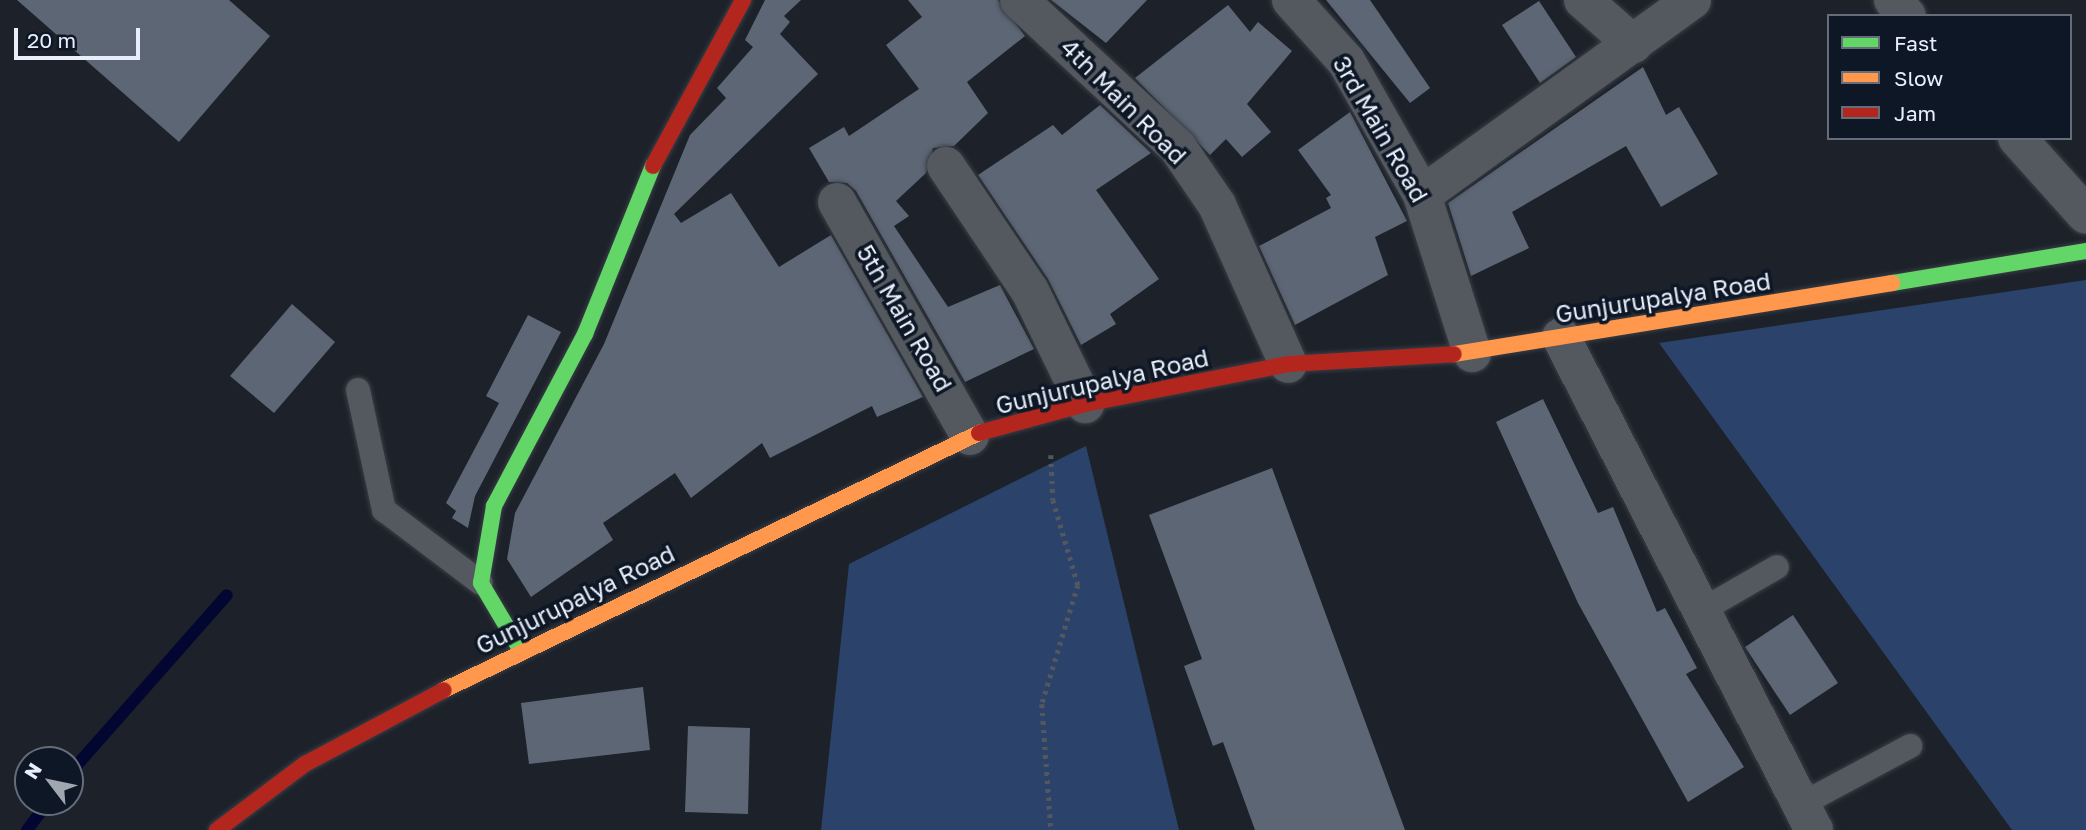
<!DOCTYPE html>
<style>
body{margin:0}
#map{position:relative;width:2086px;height:830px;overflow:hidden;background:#1d222a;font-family:"Golos Text",sans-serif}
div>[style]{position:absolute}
.green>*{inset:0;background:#2b436a}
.stream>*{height:12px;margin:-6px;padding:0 6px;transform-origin:6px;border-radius:6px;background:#030631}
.building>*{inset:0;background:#5d6675}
.path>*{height:4.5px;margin-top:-2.25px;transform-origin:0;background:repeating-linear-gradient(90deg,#54585e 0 3.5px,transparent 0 8.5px)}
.roads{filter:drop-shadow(0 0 2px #393d45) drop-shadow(0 0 2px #393d45)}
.lane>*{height:24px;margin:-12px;padding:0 12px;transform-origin:12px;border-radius:12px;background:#54585f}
.street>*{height:38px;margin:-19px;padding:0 19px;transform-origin:19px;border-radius:19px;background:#54585f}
.fast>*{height:16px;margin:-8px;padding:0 8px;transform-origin:8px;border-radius:8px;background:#63d668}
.slow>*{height:16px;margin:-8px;padding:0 8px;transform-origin:8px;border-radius:8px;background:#ff974d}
.jam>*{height:16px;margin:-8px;padding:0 8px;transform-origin:8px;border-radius:8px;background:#b3261e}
span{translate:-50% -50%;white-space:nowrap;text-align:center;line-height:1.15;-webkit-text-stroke:7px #0e1726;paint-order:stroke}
.street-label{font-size:24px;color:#e8effa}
.legend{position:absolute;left:1827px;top:14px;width:245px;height:126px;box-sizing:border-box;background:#0e1726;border:2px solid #656d7b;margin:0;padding:9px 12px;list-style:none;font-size:21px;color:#e8effa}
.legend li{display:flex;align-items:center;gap:14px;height:35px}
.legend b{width:35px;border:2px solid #656d7b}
.north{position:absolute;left:14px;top:746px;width:70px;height:70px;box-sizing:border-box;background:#0e1726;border:2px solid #656d7b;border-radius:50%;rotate:302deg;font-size:19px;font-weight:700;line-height:28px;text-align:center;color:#e8effa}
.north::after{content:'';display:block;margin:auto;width:24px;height:32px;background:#a1a7b1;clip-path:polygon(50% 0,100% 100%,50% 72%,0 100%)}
.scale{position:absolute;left:14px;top:28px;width:126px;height:32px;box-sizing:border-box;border:4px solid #e8effa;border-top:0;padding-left:9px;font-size:21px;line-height:24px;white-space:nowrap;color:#e8effa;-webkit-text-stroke:5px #0e1726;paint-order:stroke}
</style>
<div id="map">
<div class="green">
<i style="clip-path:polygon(2086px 280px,2086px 830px,2012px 830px,1659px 343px)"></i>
<i style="clip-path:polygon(1086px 446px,1179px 830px,821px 830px,849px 564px)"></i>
</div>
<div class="stream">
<i style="left:70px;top:773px;width:237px;rotate:-48.6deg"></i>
<i style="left:27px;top:830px;width:35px;rotate:-53deg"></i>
</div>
<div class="building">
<i style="clip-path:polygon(17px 0,229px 0,270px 36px,179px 142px)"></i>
<i style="clip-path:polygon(765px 0,801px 0,784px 16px,790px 22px,780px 34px,818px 74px,674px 214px,681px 223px,731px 193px,779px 267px,831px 235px,923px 397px,877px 417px,872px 406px,770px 458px,762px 443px,691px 498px,675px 473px,603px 523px,613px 540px,531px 597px,507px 559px,515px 513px,604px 344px,690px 135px,726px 98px,717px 88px,753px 47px,745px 40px)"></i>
<i style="clip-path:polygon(908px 0,998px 0,1025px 36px,967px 82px,988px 113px,954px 146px,933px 148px,926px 173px,896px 201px,909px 216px,894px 226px,948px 307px,1000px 285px,1034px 349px,965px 382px,856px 191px,847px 183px,829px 182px,809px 148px,844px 127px,849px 136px,919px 89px,886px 45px,922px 17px)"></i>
<i style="clip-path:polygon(1051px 0,1147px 0,1106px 43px)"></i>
<i style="clip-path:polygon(1326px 0,1370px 0,1430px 88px,1410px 103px)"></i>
<i style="clip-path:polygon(1539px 1px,1576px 57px,1540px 83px,1502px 25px)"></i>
<i style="clip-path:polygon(1228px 5px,1250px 32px,1258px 22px,1292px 51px,1247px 104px,1271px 132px,1242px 157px,1226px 139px,1210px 155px,1135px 78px)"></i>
<i style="clip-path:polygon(1643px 67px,1666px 115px,1679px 107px,1718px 174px,1661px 207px,1626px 146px,1512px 212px,1529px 248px,1471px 276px,1448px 203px)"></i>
<i style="clip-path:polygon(1100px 105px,1151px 153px,1096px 190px,1159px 279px,1110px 314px,1116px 324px,1081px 345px,1048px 279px,978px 175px,1053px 125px,1062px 135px)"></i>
<i style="clip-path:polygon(1350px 112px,1407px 221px,1375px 237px,1388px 275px,1295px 325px,1259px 246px,1331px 208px,1326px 198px,1331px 195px,1298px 150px)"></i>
<i style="clip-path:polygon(292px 304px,335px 342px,274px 413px,230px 376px)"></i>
<i style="clip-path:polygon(528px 315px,561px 332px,475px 496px,468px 528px,452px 518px,456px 511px,446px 503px,499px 403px,486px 396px)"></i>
<i style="clip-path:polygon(1543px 399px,1598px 513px,1613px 507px,1657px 612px,1665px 608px,1697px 668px,1686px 674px,1744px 767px,1688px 802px,1578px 603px,1496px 422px)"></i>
<i style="clip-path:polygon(1272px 468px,1405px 830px,1255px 830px,1223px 742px,1213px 746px,1184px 666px,1202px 659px,1149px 515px)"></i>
<i style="clip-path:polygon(1793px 615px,1838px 683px,1790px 715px,1745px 647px)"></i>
<i style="clip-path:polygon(643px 687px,650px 750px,529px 764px,521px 703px)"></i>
<i style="clip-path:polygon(688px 726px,750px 728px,748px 814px,685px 812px)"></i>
</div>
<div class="path">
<i style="left:1051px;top:455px;width:45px;rotate:87.5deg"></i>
<i style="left:1053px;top:500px;width:89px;rotate:73.6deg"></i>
<i style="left:1078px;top:585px;width:124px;rotate:106.8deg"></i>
<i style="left:1042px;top:704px;width:126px;rotate:85.9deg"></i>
</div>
<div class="roads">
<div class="lane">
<i style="left:358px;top:390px;width:123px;rotate:77.8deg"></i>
<i style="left:384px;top:510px;width:121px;rotate:37deg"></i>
<i style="left:1704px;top:609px;width:84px;rotate:-29.9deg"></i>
<i style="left:1802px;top:804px;width:123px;rotate:-28.2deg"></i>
</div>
<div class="street">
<i style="left:1019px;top:0;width:217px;rotate:42.9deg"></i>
<i style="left:1178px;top:148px;width:69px;rotate:55.6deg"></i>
<i style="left:1217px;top:205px;width:174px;rotate:65.9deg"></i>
<i style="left:1291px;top:0;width:82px;rotate:48deg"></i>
<i style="left:1346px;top:61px;width:154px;rotate:60.4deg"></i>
<i style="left:1422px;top:195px;width:166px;rotate:72.4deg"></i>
<i style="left:1583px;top:0;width:67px;rotate:41.3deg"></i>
<i style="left:1893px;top:0;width:21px;rotate:49deg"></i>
<i style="left:2017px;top:138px;width:103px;rotate:48.1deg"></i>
<i style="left:946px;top:166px;width:151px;rotate:56.1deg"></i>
<i style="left:1030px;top:291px;width:126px;rotate:64deg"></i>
<i style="left:1422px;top:195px;width:333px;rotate:-35.8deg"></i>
<i style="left:837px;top:202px;width:269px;rotate:60.4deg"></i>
<i style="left:1561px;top:337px;width:554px;rotate:62.83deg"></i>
</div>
<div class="fast">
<i style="left:1892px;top:283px;width:197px;rotate:-9.4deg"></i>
<i style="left:520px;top:649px;width:77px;rotate:-120.6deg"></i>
<i style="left:481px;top:583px;width:78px;rotate:-80.4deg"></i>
<i style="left:494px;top:506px;width:195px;rotate:-62.1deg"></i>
<i style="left:585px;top:334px;width:181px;rotate:-68deg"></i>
</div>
<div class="slow">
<i style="left:1454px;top:354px;width:444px;rotate:-9.2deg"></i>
<i style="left:444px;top:690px;width:594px;rotate:-25.66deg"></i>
</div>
<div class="jam">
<i style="left:653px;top:166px;width:189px;rotate:-61.5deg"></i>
<i style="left:979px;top:433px;width:110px;rotate:-15.3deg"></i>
<i style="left:1085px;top:404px;width:207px;rotate:-11.1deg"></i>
<i style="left:1288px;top:364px;width:166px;rotate:-3.4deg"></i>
<i style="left:217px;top:830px;width:110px;rotate:-36.9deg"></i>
<i style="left:305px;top:764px;width:157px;rotate:-28deg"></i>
</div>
</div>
<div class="street-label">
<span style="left:1124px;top:101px;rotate:45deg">4th Main Road</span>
<span style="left:1381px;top:129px;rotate:60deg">3rd Main Road</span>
<span style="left:1663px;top:297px;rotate:-9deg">Gunjurupalya Road</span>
<span style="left:905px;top:318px;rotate:60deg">5th Main Road</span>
<span style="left:1102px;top:381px;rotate:-13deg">Gunjurupalya Road</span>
<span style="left:575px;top:599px;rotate:-26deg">Gunjurupalya Road</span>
</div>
<ul class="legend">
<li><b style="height:9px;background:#63d668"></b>Fast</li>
<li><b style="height:9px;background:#ff974d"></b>Slow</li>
<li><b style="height:9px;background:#b3261e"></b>Jam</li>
</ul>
<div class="north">N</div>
<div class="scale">20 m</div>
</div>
